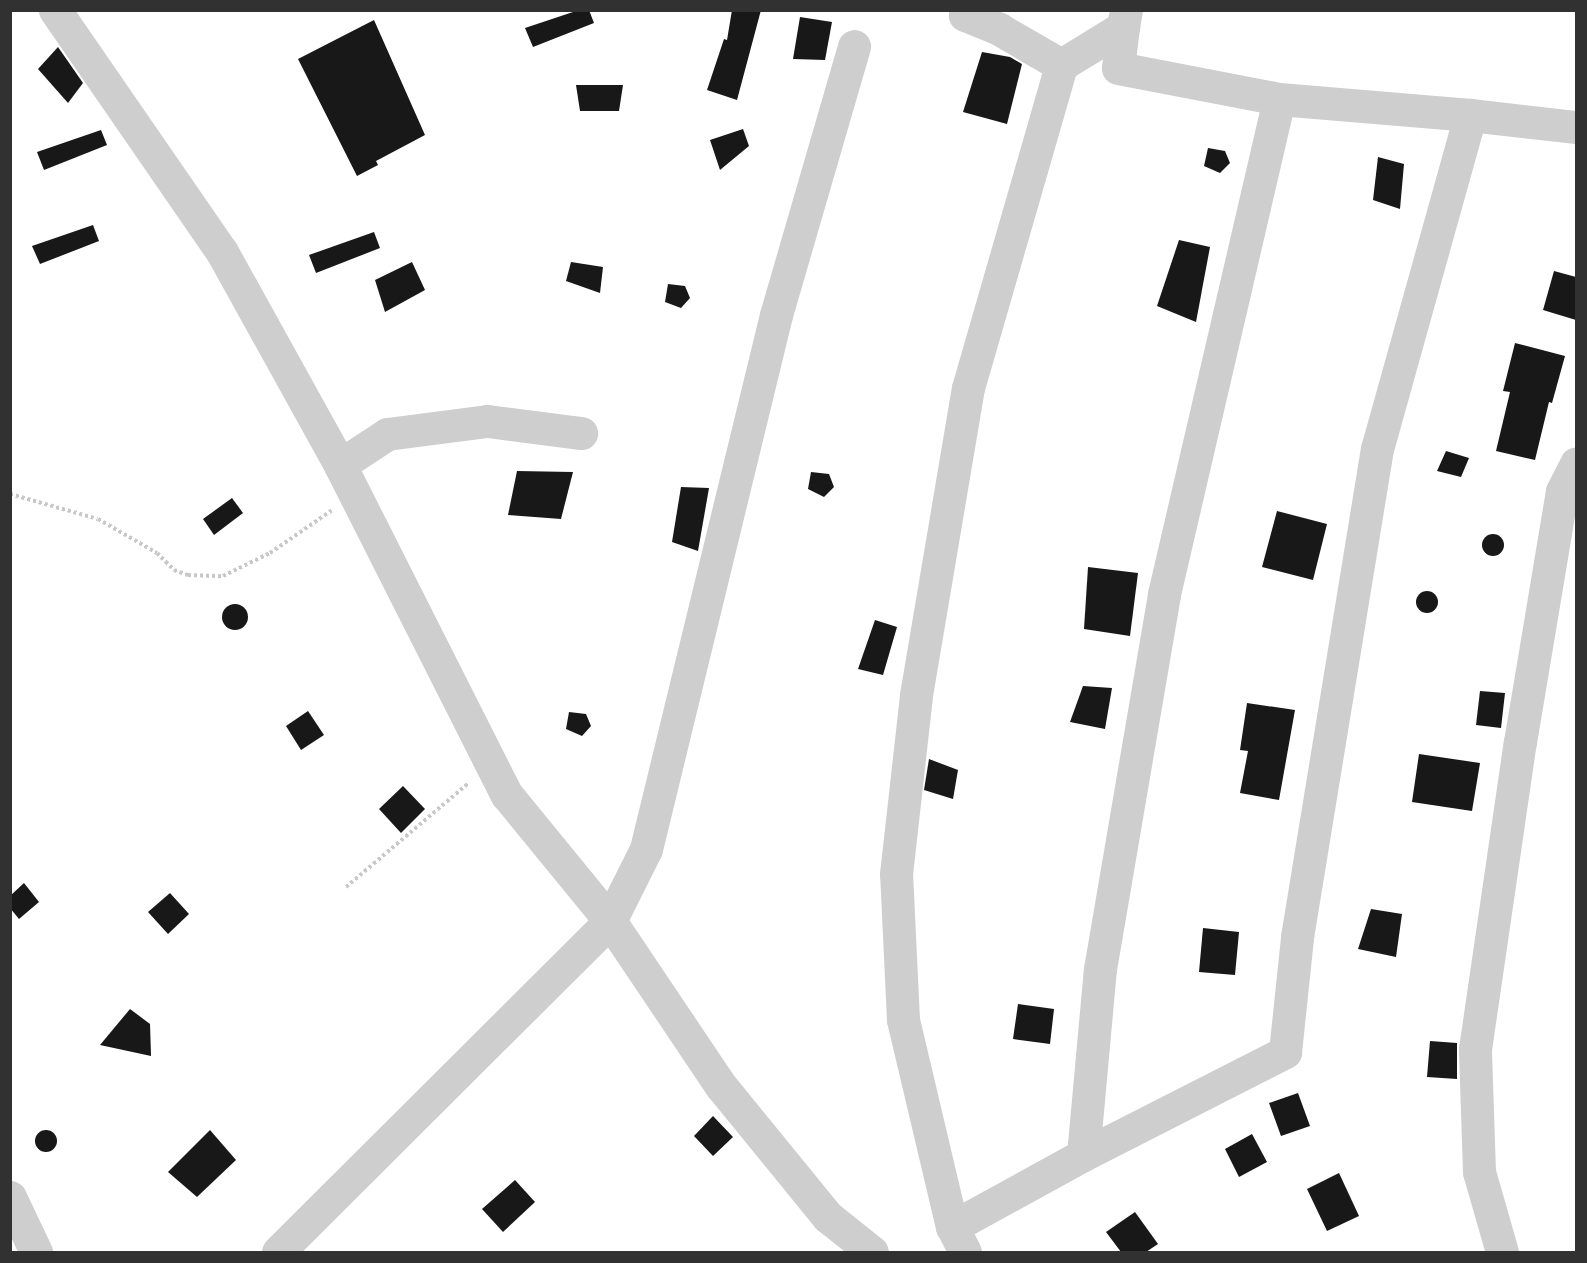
<!DOCTYPE html>
<style>
body{margin:0}
#map{position:relative;width:1587px;height:1263px;overflow:hidden;background:#fff;font-family:Mulish,sans-serif}
div>[style]{position:absolute}
.building>*{inset:0;background:#181818}
.round{border-radius:50%}
.path>*{height:4px;margin-top:-2px;transform-origin:0;background:repeating-linear-gradient(90deg,#c8c8c8 0 3px,transparent 0 6px)}
.minor>*{height:33px;margin:-16.5px;padding:0 16.5px;transform-origin:16.5px;border-radius:16.5px;background:#cecece}
span{translate:-50% -50%;white-space:nowrap;text-align:center;line-height:1.15;-webkit-text-stroke:6px #fff;paint-order:stroke}
.frame{position:absolute;inset:0;border:12px solid #313131;pointer-events:none}
</style>
<div id="map">
<div class="building">
<i style="clip-path:polygon(579px 10px,589px 10px,594px 23px,533px 47px,525px 28px)"></i>
<i style="clip-path:polygon(732px 10px,761px 10px,737px 100px,707px 90px,724px 39px,727px 40px)"></i>
<i style="clip-path:polygon(800px 17px,832px 22px,825px 60px,793px 59px)"></i>
<i style="clip-path:polygon(374px 20px,425px 135px,376px 161px,378px 165px,357px 176px,298px 59px)"></i>
<i style="clip-path:polygon(58px 47px,83px 83px,68px 103px,38px 69px)"></i>
<i style="clip-path:polygon(982px 52px,1010px 57px,1022px 64px,1007px 124px,963px 112px)"></i>
<i style="clip-path:polygon(576px 85px,623px 85px,619px 111px,580px 111px)"></i>
<i style="clip-path:polygon(743px 129px,749px 146px,720px 170px,710px 140px)"></i>
<i style="clip-path:polygon(101px 130px,107px 145px,44px 170px,37px 152px)"></i>
<i style="clip-path:polygon(1208px 148px,1225px 151px,1230px 163px,1220px 173px,1204px 166px)"></i>
<i style="clip-path:polygon(1378px 157px,1404px 164px,1400px 209px,1373px 200px)"></i>
<i style="clip-path:polygon(93px 225px,99px 241px,40px 264px,32px 246px)"></i>
<i style="clip-path:polygon(374px 232px,380px 248px,316px 273px,309px 255px)"></i>
<i style="clip-path:polygon(1179px 240px,1210px 247px,1196px 322px,1157px 306px)"></i>
<i style="clip-path:polygon(412px 262px,425px 290px,385px 312px,375px 280px)"></i>
<i style="clip-path:polygon(571px 262px,603px 267px,600px 293px,566px 281px)"></i>
<i style="clip-path:polygon(1554px 271px,1576px 277px,1576px 320px,1543px 310px)"></i>
<i style="clip-path:polygon(668px 284px,685px 286px,690px 298px,681px 308px,665px 302px)"></i>
<i style="clip-path:polygon(1515px 343px,1565px 356px,1552px 403px,1549px 402px,1535px 460px,1496px 451px,1510px 392px,1503px 391px)"></i>
<i style="clip-path:polygon(1446px 451px,1469px 458px,1461px 477px,1437px 471px)"></i>
<i style="clip-path:polygon(517px 471px,573px 472px,561px 519px,508px 515px)"></i>
<i style="clip-path:polygon(811px 472px,829px 474px,834px 487px,824px 497px,808px 489px)"></i>
<i style="clip-path:polygon(681px 487px,709px 488px,698px 551px,672px 542px)"></i>
<i style="clip-path:polygon(232px 498px,243px 513px,214px 535px,203px 519px)"></i>
<i style="clip-path:polygon(1277px 511px,1327px 524px,1313px 580px,1262px 567px)"></i>
<i class="round" style="left:1482px;top:534px;width:22px;height:22px"></i>
<i style="clip-path:polygon(1088px 567px,1138px 573px,1130px 636px,1084px 629px)"></i>
<i class="round" style="left:1416px;top:591px;width:22px;height:22px"></i>
<i class="round" style="left:222px;top:604px;width:26px;height:26px"></i>
<i style="clip-path:polygon(875px 620px,897px 627px,883px 675px,858px 669px)"></i>
<i style="clip-path:polygon(1083px 686px,1112px 688px,1105px 729px,1070px 722px)"></i>
<i style="clip-path:polygon(1480px 691px,1505px 693px,1501px 728px,1476px 725px)"></i>
<i style="clip-path:polygon(1247px 703px,1295px 710px,1279px 800px,1240px 793px,1248px 751px,1240px 750px)"></i>
<i style="clip-path:polygon(308px 711px,324px 735px,301px 750px,286px 726px)"></i>
<i style="clip-path:polygon(569px 712px,586px 714px,591px 726px,582px 736px,566px 729px)"></i>
<i style="clip-path:polygon(1419px 754px,1480px 763px,1472px 811px,1412px 802px)"></i>
<i style="clip-path:polygon(929px 759px,958px 770px,953px 799px,924px 790px)"></i>
<i style="clip-path:polygon(403px 786px,425px 809px,401px 833px,379px 809px)"></i>
<i style="clip-path:polygon(24px 883px,39px 902px,19px 919px,10px 908px,10px 896px)"></i>
<i style="clip-path:polygon(170px 893px,189px 914px,168px 934px,148px 912px)"></i>
<i style="clip-path:polygon(1371px 909px,1402px 914px,1396px 957px,1358px 949px)"></i>
<i style="clip-path:polygon(1203px 928px,1239px 932px,1235px 975px,1199px 972px)"></i>
<i style="clip-path:polygon(1018px 1004px,1054px 1009px,1050px 1044px,1013px 1039px)"></i>
<i style="clip-path:polygon(130px 1009px,150px 1024px,151px 1056px,100px 1045px)"></i>
<i style="clip-path:polygon(1430px 1041px,1457px 1043px,1457px 1079px,1427px 1077px)"></i>
<i style="clip-path:polygon(1298px 1093px,1310px 1126px,1281px 1136px,1269px 1103px)"></i>
<i style="clip-path:polygon(713px 1116px,733px 1137px,713px 1156px,694px 1136px)"></i>
<i class="round" style="left:35px;top:1130px;width:22px;height:22px"></i>
<i style="clip-path:polygon(210px 1130px,236px 1160px,197px 1197px,168px 1172px)"></i>
<i style="clip-path:polygon(1252px 1134px,1267px 1162px,1239px 1177px,1225px 1149px)"></i>
<i style="clip-path:polygon(1339px 1173px,1359px 1216px,1327px 1231px,1307px 1189px)"></i>
<i style="clip-path:polygon(515px 1180px,535px 1202px,503px 1232px,482px 1209px)"></i>
<i style="clip-path:polygon(1135px 1212px,1158px 1244px,1146px 1252px,1121px 1252px,1106px 1232px)"></i>
</div>
<div class="path">
<i style="left:10px;top:494px;width:91px;rotate:15.9deg"></i>
<i style="left:98px;top:519px;width:68px;rotate:30deg"></i>
<i style="left:157px;top:553px;width:24px;rotate:45deg"></i>
<i style="left:174px;top:570px;width:15px;rotate:20deg"></i>
<i style="left:188px;top:575px;width:35px;rotate:2deg"></i>
<i style="left:223px;top:576px;width:52px;rotate:-26.1deg"></i>
<i style="left:270px;top:553px;width:75px;rotate:-34.7deg"></i>
<i style="left:346px;top:887px;width:162px;rotate:-40.3deg"></i>
</div>
<div class="minor">
<i style="left:55px;top:10px;width:294px;rotate:55.4deg"></i>
<i style="left:222px;top:252px;width:244px;rotate:61deg"></i>
<i style="left:340px;top:465px;width:370px;rotate:63.2deg"></i>
<i style="left:507px;top:795px;width:163px;rotate:50.7deg"></i>
<i style="left:610px;top:921px;width:199px;rotate:56.1deg"></i>
<i style="left:721px;top:1086px;width:169px;rotate:50.8deg"></i>
<i style="left:828px;top:1217px;width:56px;rotate:38.5deg"></i>
<i style="left:965px;top:10px;width:5px;rotate:90deg"></i>
<i style="left:965px;top:15px;width:37px;rotate:22deg"></i>
<i style="left:999px;top:29px;width:72px;rotate:30.1deg"></i>
<i style="left:1123px;top:27px;width:41px;rotate:97deg"></i>
<i style="left:1118px;top:68px;width:164px;rotate:10.9deg"></i>
<i style="left:340px;top:465px;width:56px;rotate:-33.4deg"></i>
<i style="left:387px;top:434px;width:101px;rotate:-7.4deg"></i>
<i style="left:487px;top:421px;width:95px;rotate:7.3deg"></i>
<i style="left:1083px;top:1155px;width:187px;rotate:-84.8deg"></i>
<i style="left:1100px;top:969px;width:380px;rotate:-80.3deg"></i>
<i style="left:1164px;top:594px;width:508px;rotate:-76.92deg"></i>
<i style="left:1279px;top:99px;width:192px;rotate:4.8deg"></i>
<i style="left:1470px;top:115px;width:107px;rotate:6.5deg"></i>
<i style="left:10px;top:1197px;width:61px;rotate:64.7deg"></i>
<i style="left:952px;top:1227px;width:149px;rotate:-28.8deg"></i>
<i style="left:1083px;top:1155px;width:227px;rotate:-27deg"></i>
<i style="left:1285px;top:1052px;width:116px;rotate:-84deg"></i>
<i style="left:1297px;top:937px;width:495px;rotate:-80.7deg"></i>
<i style="left:1377px;top:449px;width:347px;rotate:-74.4deg"></i>
<i style="left:278px;top:1252px;width:469px;rotate:-44.9deg"></i>
<i style="left:610px;top:921px;width:80px;rotate:-63.4deg"></i>
<i style="left:646px;top:849px;width:550px;rotate:-76.32deg"></i>
<i style="left:776px;top:315px;width:280px;rotate:-73.8deg"></i>
<i style="left:965px;top:1252px;width:28px;rotate:-117deg"></i>
<i style="left:952px;top:1227px;width:213px;rotate:-103.3deg"></i>
<i style="left:903px;top:1020px;width:146px;rotate:-92.7deg"></i>
<i style="left:896px;top:874px;width:180px;rotate:-83.6deg"></i>
<i style="left:916px;top:695px;width:311px;rotate:-80.4deg"></i>
<i style="left:968px;top:388px;width:336px;rotate:-73.9deg"></i>
<i style="left:1061px;top:65px;width:73px;rotate:-31.5deg"></i>
<i style="left:1123px;top:27px;width:17px;rotate:-80deg"></i>
<i style="left:1502px;top:1252px;width:83px;rotate:-106deg"></i>
<i style="left:1479px;top:1172px;width:123px;rotate:-91.9deg"></i>
<i style="left:1475px;top:1049px;width:310px;rotate:-81.7deg"></i>
<i style="left:1520px;top:742px;width:254px;rotate:-80.5deg"></i>
<i style="left:1562px;top:491px;width:31px;rotate:-63deg"></i>
</div>
<div class="frame"></div>
</div>
